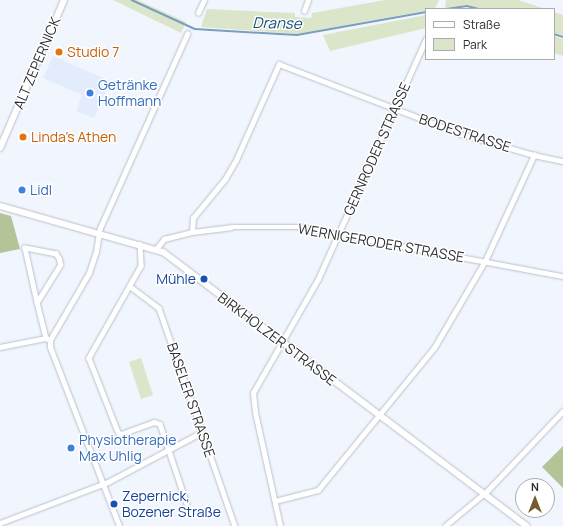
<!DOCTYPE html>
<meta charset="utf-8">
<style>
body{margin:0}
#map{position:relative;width:563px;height:526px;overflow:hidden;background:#f1f6fe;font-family:Manrope,sans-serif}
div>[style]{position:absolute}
.built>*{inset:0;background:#e2ecfd}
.green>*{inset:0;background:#dbe5c9}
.forest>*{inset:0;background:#b4c398}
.stream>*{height:1.5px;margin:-0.75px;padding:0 0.75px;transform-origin:0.75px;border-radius:0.75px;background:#7b9ebd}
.roads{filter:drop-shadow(0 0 1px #bbc0ca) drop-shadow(0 0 1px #bbc0ca)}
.street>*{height:4.5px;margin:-2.25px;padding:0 2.25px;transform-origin:2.25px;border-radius:2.25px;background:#fff}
.secondary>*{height:6px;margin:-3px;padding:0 3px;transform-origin:3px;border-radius:3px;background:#fff}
.dots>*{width:11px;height:11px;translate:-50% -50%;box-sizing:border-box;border:2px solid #fff;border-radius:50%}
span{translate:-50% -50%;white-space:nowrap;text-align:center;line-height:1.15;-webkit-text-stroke:3px #fff;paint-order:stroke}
.food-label{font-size:14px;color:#c56008}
.left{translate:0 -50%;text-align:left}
.street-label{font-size:14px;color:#2c2e32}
.shop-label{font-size:14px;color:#366cbe}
.transit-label{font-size:14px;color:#164399}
.right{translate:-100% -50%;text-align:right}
.water-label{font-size:15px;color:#164d77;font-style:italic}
.legend{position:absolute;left:425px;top:8px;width:130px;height:52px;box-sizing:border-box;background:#fff;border:1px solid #ababad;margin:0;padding:5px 7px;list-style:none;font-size:12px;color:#2c2e32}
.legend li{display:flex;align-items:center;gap:8px;height:20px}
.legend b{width:20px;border:1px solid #ababad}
.north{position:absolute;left:515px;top:478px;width:40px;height:40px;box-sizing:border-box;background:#fff;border:1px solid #ababad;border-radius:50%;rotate:0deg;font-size:11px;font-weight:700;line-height:16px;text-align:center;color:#2c2e32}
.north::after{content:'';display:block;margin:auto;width:14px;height:18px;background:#765b2e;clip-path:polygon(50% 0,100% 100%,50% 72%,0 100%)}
</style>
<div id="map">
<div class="built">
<i style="clip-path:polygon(53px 56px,110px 81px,94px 118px,76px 111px,82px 95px,43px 78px)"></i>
</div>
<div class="green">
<i style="clip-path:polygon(113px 0,138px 0,186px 22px,181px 33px)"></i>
<i style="clip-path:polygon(385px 0,439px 0,435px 9px,297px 34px,201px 27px,207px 9px,295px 13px,295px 17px,311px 18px,312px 13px)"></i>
<i style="clip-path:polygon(446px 0,518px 0,546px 9px,484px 9px,466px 5px,445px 8px)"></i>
<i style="clip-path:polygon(554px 12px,563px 15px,563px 36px,554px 33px)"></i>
<i style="clip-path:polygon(426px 15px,426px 28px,330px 51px,323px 35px)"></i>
<i style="clip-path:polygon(554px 36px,563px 39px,563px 56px,554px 53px)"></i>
<i style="clip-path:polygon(141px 358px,153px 395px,141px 399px,129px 362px)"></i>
</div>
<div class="forest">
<i style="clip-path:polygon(0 213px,11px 216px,20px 249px,0 253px)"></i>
<i style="clip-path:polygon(563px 446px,563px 488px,542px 467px)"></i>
</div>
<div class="stream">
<i style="left:132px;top:0;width:69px;rotate:24.7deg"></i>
<i style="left:195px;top:29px;width:102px;rotate:3.4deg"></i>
<i style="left:297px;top:35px;width:131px;rotate:-10.1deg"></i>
<i style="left:446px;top:9px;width:21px;rotate:-8deg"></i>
<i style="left:467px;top:6px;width:12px;rotate:14deg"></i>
<i style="left:554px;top:34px;width:9px;rotate:18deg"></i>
</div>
<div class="roads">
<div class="street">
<i style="left:304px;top:11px;width:12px;rotate:-70deg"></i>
<i style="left:198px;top:13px;width:14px;rotate:-65deg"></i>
<i style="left:192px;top:232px;width:14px;rotate:-86deg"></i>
<i style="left:193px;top:218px;width:50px;rotate:-50.6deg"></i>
<i style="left:225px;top:179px;width:22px;rotate:-60deg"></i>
<i style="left:236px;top:160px;width:105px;rotate:-65.9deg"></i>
<i style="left:279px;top:64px;width:195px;rotate:21deg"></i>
<i style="left:461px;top:134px;width:76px;rotate:16deg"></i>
<i style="left:534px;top:155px;width:30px;rotate:12deg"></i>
<i style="left:140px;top:244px;width:22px;rotate:87deg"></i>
<i style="left:141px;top:266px;width:106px;rotate:119.5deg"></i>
<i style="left:89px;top:358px;width:79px;rotate:68.6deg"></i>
<i style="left:118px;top:432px;width:4px;rotate:34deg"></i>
<i style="left:121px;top:434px;width:35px;rotate:-20deg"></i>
<i style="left:154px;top:422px;width:6px;rotate:18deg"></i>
<i style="left:160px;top:424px;width:84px;rotate:71.4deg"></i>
<i style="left:156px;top:249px;width:13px;rotate:-51deg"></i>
<i style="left:164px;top:239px;width:29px;rotate:-14deg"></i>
<i style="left:192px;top:232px;width:39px;rotate:-7deg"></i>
<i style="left:231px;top:227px;width:69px"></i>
<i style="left:300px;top:227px;width:268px;rotate:10.6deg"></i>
<i style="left:131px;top:287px;width:35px;rotate:37deg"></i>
<i style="left:159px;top:308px;width:231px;rotate:70.8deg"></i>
<i style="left:37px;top:302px;width:44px;rotate:-58.1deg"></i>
<i style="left:60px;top:265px;width:6px;rotate:-99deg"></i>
<i style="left:59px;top:259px;width:6px;rotate:-121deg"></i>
<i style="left:56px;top:254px;width:32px;rotate:-169deg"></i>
<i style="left:25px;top:248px;width:55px;rotate:77.5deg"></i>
<i style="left:37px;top:302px;width:37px;rotate:76deg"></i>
<i style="left:46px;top:338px;width:4px;rotate:27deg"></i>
<i style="left:0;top:347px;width:47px;rotate:-11.1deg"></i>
<i style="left:275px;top:501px;width:44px;rotate:-14.3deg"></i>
<i style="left:318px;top:490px;width:183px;rotate:-50.8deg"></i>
<i style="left:434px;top:348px;width:101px;rotate:-59.6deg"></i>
<i style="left:485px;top:261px;width:117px;rotate:-65.2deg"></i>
<i style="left:0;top:523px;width:116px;rotate:-20.8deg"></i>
<i style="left:108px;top:482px;width:106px;rotate:-28deg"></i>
<i style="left:119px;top:526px;width:192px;rotate:-111.1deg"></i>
<i style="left:50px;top:347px;width:7px;rotate:-90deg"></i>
<i style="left:50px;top:340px;width:78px;rotate:-59.8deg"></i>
<i style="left:89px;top:273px;width:22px;rotate:-72deg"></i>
<i style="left:96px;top:252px;width:24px;rotate:-81deg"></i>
<i style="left:100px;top:228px;width:213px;rotate:-65.8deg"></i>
<i style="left:280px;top:526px;width:117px;rotate:-102.4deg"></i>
<i style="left:255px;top:412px;width:19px;rotate:-96deg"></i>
<i style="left:253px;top:393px;width:131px;rotate:-60.3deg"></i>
<i style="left:318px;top:279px;width:263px;rotate:-65.8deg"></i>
<i style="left:445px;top:526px;width:55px;rotate:-39.8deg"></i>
<i style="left:487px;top:491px;width:110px;rotate:-46.5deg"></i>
</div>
<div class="secondary">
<i style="left:0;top:148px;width:161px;rotate:-66.6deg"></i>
<i style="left:0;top:206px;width:169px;rotate:15.8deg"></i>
<i style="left:163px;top:252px;width:455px;rotate:37deg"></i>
</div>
</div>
<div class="dots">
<i style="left:59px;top:52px;background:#e8710a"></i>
<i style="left:90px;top:93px;background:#3f7fe0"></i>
<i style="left:23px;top:137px;background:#e8710a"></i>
<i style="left:22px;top:190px;background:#3f7fe0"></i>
<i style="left:204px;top:279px;background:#1a4fb4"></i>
<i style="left:71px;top:448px;background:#3f7fe0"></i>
<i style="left:114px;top:504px;background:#1a4fb4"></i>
</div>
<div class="food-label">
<span class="left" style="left:67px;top:52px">Studio 7</span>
<span class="left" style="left:31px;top:137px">Linda's Athen</span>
</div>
<div class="street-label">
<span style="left:37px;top:63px;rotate:-67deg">ALT ZEPERNICK</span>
<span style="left:465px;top:133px;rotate:18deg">BODESTRASSE</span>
<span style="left:377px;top:149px;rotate:-66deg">GERNRODER STRASSE</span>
<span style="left:381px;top:243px;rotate:10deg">WERNIGERODER STRASSE</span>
<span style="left:277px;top:339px;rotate:37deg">BIRKHOLZER STRASSE</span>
<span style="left:191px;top:400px;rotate:71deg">BASELER STRASSE</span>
</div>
<div class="shop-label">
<span class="left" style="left:98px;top:93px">Getränke<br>Hoffmann</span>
<span class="left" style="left:30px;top:190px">Lidl</span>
<span class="left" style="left:79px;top:448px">Physiotherapie<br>Max Uhlig</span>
</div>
<div class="transit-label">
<span class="right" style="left:196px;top:279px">Mühle</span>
<span class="left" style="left:122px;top:504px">Zepernick,<br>Bozener Straße</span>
</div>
<div class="water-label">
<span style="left:277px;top:23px;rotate:1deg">Dranse</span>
</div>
<ul class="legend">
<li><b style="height:5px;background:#fff"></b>Straße</li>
<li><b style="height:11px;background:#dbe5c9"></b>Park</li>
</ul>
<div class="north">N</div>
</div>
